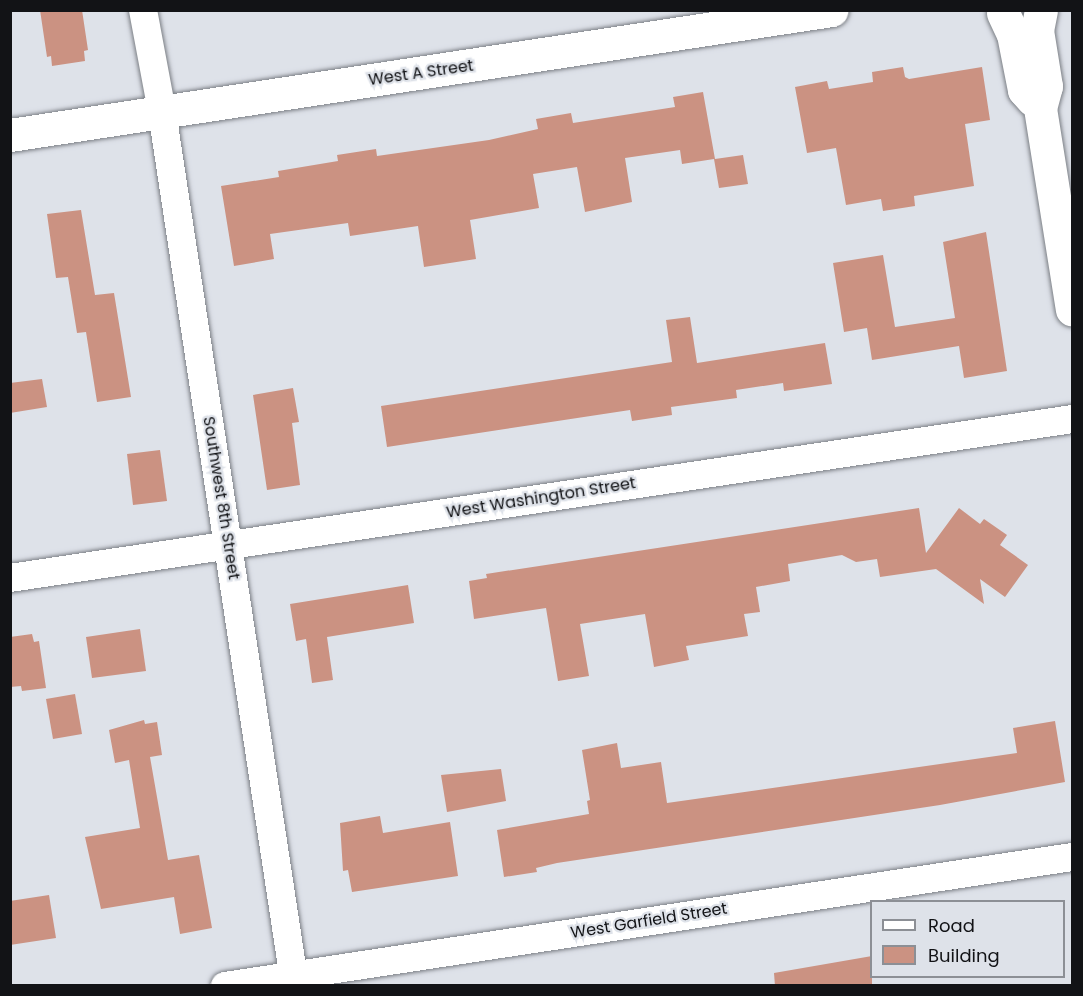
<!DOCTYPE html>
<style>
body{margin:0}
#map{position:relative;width:1083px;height:996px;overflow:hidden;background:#dee2e9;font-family:Poppins,sans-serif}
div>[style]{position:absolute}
.building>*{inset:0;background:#cb9282}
.roads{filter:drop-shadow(0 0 2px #7b7f85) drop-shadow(0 0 2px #7b7f85)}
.street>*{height:28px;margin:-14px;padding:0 14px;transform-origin:14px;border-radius:14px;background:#fff}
.secondary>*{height:33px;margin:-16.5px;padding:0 16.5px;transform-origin:16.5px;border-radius:16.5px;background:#fff}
span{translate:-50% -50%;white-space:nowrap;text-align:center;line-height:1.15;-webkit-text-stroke:4.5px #dee2e9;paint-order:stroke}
.street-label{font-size:16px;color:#121316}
.frame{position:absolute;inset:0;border:12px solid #121316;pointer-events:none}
.legend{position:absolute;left:870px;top:900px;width:195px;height:78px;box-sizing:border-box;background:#dee2e9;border:2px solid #8c8f95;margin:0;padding:8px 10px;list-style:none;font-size:18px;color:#121316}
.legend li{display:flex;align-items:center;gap:12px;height:30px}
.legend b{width:30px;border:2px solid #8c8f95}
</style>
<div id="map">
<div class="building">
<i style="clip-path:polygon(40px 10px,82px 10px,88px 50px,84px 51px,85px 61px,52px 66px,51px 56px,47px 57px)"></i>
<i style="clip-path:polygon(903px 67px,905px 77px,909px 79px,982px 67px,990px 120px,965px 124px,974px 186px,914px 196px,915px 206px,883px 211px,881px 199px,846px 205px,836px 148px,807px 153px,795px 87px,827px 81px,829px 89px,873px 82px,872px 72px)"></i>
<i style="clip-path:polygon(703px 92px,715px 159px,743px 155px,748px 184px,719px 188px,714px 159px,682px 164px,680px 150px,625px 158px,632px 202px,585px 212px,577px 167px,533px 174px,539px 208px,470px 220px,476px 259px,424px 267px,418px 226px,350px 236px,348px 223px,270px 234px,274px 259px,234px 266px,221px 186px,279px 177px,278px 171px,338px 161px,337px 155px,376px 149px,377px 156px,489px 140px,538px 129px,536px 119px,571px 113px,573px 123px,675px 107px,673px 97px)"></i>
<i style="clip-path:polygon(81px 210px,95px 295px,114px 293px,131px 397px,97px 402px,86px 332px,77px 333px,68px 277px,56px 278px,47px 214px)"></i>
<i style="clip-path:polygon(986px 232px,1007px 371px,964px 378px,959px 346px,872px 360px,867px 328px,844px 332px,833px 263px,883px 255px,895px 327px,955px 318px,943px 242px)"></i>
<i style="clip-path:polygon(690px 317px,697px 363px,825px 343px,832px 384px,784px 391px,783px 383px,736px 390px,737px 398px,671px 407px,672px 415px,632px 421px,630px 410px,387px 447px,381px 406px,672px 362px,666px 320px)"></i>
<i style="clip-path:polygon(42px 379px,47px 407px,10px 413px,10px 383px)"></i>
<i style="clip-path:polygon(293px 388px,299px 422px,292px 423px,300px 485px,267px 490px,253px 395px)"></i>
<i style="clip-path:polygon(160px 450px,167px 501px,133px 505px,127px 454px)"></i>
<i style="clip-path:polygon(919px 508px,926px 553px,959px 508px,980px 524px,984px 519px,1007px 535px,1000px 545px,1028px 565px,1005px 597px,980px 579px,984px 604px,936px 569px,880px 577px,877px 559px,856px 562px,842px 555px,788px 564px,790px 581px,756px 587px,760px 612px,744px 614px,748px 636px,686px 646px,689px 660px,654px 667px,645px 614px,580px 624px,589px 676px,558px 681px,546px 608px,474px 619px,469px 581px,487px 578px,486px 574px)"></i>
<i style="clip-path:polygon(408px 585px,414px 623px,327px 637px,333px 680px,312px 683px,306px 639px,296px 641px,290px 604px)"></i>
<i style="clip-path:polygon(140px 629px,146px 671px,92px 678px,86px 637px)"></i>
<i style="clip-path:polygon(32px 634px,34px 642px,39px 641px,46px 688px,22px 691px,21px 686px,10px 687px,10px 637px)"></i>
<i style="clip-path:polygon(75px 694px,82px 734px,53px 739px,46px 699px)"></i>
<i style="clip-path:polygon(144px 720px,145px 724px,157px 722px,162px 755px,150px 757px,168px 860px,199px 855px,212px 928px,180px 934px,174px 897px,101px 909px,85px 837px,140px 828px,129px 760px,115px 763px,109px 730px)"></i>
<i style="clip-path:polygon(1055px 721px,1065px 782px,940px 805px,557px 863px,536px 868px,537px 872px,504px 877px,497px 830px,589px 814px,587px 801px,590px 800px,582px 750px,617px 743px,621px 768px,661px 762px,667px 803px,1017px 753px,1013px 728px)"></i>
<i style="clip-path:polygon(501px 769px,506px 801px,447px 812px,441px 775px)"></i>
<i style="clip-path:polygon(380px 816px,383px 833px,450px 822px,458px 876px,352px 892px,348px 870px,343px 871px,340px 823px)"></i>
<i style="clip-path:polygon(49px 895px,56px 938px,10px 945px,10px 901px)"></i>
<i style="clip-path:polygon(872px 956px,872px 986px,775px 986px,774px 973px)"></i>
</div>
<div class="roads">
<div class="street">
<i style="left:143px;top:10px;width:104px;rotate:79.4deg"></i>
<i style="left:162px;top:112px;width:884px;rotate:81.35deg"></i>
<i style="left:10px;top:578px;width:1074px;rotate:-8.51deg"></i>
<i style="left:225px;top:986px;width:857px;rotate:-8.66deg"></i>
</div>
<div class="secondary">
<i style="left:1041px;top:10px;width:20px;rotate:101deg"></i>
<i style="left:1037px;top:30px;width:57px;rotate:80.9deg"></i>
<i style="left:1046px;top:86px;width:23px;rotate:105deg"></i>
<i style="left:1040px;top:108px;width:204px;rotate:81deg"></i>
<i style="left:1003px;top:13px;width:23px;rotate:65deg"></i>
<i style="left:1013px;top:34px;width:57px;rotate:78.9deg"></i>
<i style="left:1024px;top:90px;width:13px;rotate:48deg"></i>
<i style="left:10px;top:135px;width:831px;rotate:-8.65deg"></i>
</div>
</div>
<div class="street-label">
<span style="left:421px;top:73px;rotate:-8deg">West A Street</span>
<span style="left:221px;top:498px;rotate:81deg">Southwest 8th Street</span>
<span style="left:541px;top:498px;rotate:-9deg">West Washington Street</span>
<span style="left:649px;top:921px;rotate:-9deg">West Garfield Street</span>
</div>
<div class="frame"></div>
<ul class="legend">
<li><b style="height:8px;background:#fff"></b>Road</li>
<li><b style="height:16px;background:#cb9282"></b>Building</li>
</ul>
</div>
